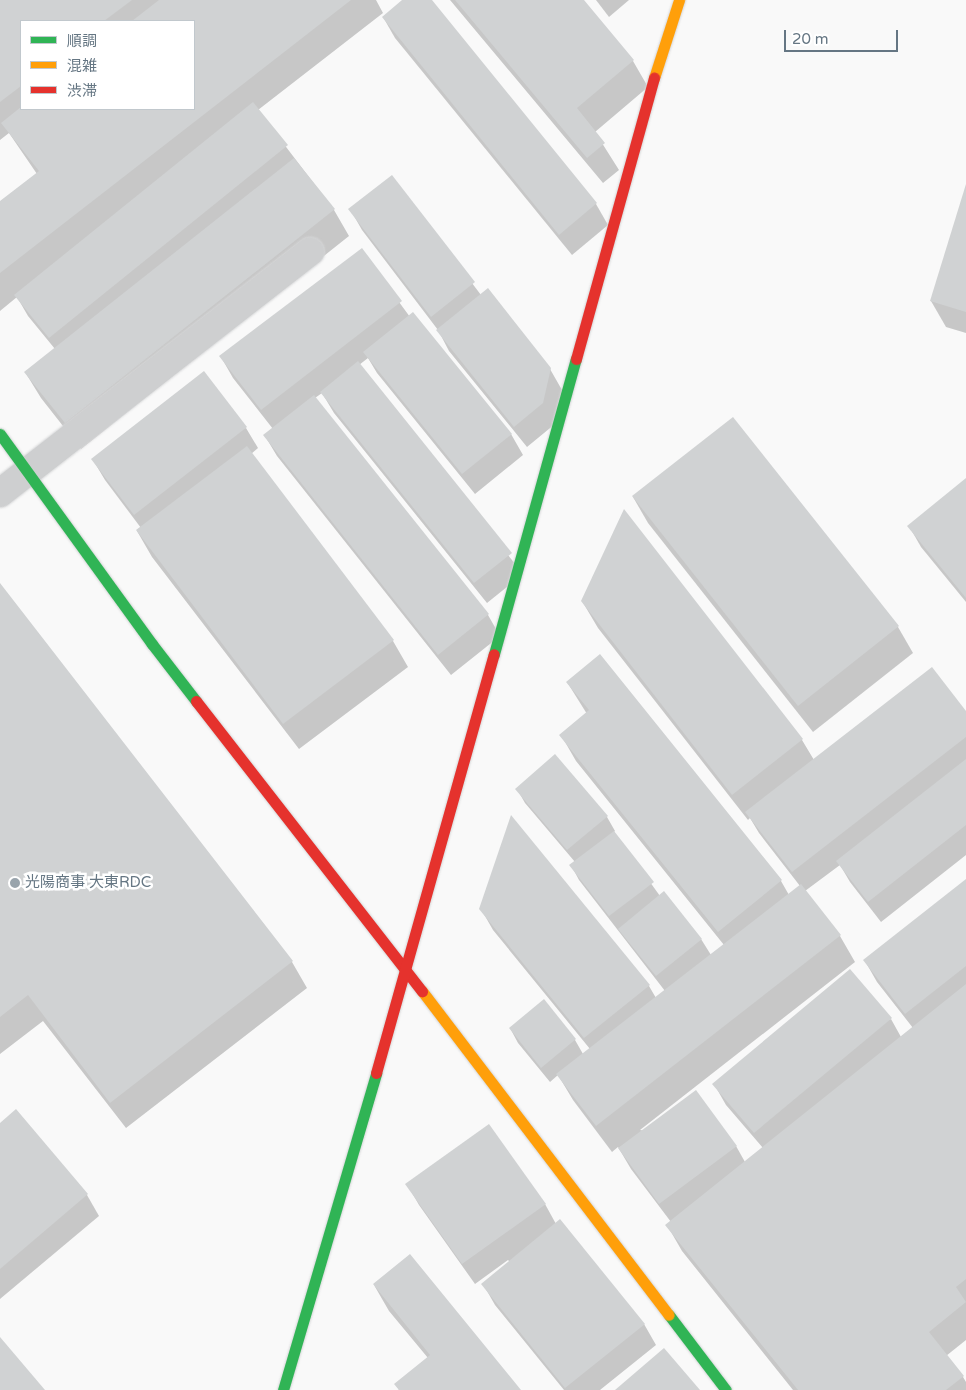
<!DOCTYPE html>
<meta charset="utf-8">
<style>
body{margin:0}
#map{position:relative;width:966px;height:1390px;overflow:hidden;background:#f9f9f9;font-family:"Varela Round","Noto Sans JP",sans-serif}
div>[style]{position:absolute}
.shadow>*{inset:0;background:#0003}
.building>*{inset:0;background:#d0d2d3}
.roads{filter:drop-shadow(0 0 1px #d5d6d7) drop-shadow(0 0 1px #d5d6d7)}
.street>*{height:28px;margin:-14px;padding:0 14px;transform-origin:14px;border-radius:14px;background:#cecfd0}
.fast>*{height:11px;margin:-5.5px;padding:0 5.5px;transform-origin:5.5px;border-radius:5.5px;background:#30b455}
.slow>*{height:11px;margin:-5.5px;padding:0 5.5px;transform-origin:5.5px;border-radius:5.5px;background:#ff9f0a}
.jam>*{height:11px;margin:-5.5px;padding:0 5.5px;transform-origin:5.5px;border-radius:5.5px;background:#e5322d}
.dots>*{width:14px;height:14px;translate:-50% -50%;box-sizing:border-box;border:2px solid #fff;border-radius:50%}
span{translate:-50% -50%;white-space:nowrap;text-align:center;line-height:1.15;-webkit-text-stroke:5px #fff;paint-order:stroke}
.poi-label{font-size:15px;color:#657683}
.left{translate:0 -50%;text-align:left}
.legend{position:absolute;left:20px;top:20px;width:175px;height:90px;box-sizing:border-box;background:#fff;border:1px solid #c1c8cd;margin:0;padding:6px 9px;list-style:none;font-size:15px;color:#657683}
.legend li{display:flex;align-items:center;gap:10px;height:25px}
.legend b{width:25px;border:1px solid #c1c8cd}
.scale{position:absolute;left:784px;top:30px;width:114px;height:22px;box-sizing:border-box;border:2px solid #657683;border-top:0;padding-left:6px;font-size:15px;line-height:18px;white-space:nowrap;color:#657683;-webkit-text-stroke:4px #fff;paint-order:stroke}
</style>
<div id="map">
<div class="shadow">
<i style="clip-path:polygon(evenodd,0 0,376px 0,383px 13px,258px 110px,334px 210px,349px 236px,81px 449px,41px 398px,25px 372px,55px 349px,28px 316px,17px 297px,0 311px,0 202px,37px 174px,9px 133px,0 140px,0 0,21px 21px,194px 21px,194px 109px,21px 109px,21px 21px)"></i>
<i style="clip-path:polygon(404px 0,431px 0,596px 204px,608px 225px,572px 255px,395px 38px,383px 17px)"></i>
<i style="clip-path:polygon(450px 0,582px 0,633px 61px,648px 87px,595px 132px,619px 170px,603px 183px)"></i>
<i style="clip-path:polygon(596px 0,629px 0,609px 17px)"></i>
<i style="clip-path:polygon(392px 177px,481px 295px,550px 369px,562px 390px,555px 424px,527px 447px,449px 351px,438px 330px,362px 230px,350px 209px)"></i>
<i style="clip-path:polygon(966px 187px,966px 333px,946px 327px,931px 301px)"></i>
<i style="clip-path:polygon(361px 250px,410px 317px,511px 434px,523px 455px,475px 494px,377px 373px,368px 358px,359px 365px,523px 574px,487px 603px,334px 413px,322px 393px,315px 398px,488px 615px,500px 636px,451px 675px,277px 456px,265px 436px,273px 429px,233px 378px,221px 357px)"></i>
<i style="clip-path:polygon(246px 428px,258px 448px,251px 454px,393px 641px,408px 667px,299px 749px,152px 557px,137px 531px,141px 528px,105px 480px,93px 460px)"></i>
<i style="clip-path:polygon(966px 479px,966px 602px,921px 547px,909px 526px)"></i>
<i style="clip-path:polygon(633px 497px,898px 627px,913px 653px,813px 732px,648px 523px)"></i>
<i style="clip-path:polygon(624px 511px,802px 740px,814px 760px,966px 713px,966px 855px,881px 922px,850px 882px,840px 865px,805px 891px,840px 936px,855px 962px,640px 1130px,736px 1146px,745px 1162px,763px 1148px,726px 1105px,714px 1084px,891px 1019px,901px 1037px,913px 1028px,877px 982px,865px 961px,966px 881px,966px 1340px,946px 1356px,963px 1377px,966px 1382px,966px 1390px,793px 1390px,682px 1251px,667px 1225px,671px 1222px,631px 1169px,618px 1147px,612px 1152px,573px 1100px,558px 1075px,550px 1082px,518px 1043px,510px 1028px,544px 1001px,575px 1040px,583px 1054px,590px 1049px,493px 930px,481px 909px,649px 986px,656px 998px,665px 991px,579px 880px,571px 865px,575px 862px,525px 803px,517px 789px,607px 817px,615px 831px,614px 832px,660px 896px,701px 939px,711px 955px,724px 945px,576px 761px,561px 735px,587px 714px,567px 682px,781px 881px,789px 895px,800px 886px,759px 833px,750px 818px,748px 820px,598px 628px,582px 601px)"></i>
<i style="clip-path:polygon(0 585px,292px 962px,307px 988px,126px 1128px,43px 1021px,0 1054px)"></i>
<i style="clip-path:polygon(16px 1110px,87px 1195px,99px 1216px,0 1299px,0 1124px)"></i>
<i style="clip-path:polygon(407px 1184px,545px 1204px,556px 1224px,644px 1324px,656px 1345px,600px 1390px,564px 1390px,495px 1305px,483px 1284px,510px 1262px,508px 1260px,475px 1284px,419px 1205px)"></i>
<i style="clip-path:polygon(374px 1285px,520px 1390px,399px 1390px,396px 1385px,428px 1358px,389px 1311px)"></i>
</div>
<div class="building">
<i style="clip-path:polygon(0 0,132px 0,104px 21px,21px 21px,21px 86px,0 102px)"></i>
<i style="clip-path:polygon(159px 0,351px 0,0 273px,0 201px,39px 171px,1px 123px,21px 107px,194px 109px,194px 21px,132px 21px)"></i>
<i style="clip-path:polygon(402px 0,432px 0,597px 203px,559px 235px,382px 17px)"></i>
<i style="clip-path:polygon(455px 0,584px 0,634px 60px,577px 108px,605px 143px,587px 158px)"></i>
<i style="clip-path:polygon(253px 102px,288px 145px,49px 338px,14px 295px)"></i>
<i style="clip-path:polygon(294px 158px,335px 209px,65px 423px,24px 372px)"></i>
<i style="clip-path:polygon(392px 175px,475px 282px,431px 317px,348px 209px)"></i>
<i style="clip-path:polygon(966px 184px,966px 312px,930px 301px)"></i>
<i style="clip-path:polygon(362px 248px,402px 301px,261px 410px,219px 356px)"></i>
<i style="clip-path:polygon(488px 288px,551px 368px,543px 403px,514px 427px,436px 330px)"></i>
<i style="clip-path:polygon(413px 312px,512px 434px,462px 474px,363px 352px)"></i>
<i style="clip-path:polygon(358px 361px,512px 553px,474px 583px,320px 392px)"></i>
<i style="clip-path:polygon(204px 371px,247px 427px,134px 515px,91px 459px)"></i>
<i style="clip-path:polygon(314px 395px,489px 614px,438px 655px,263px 435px)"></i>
<i style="clip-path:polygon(733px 417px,899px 626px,798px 706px,632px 496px)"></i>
<i style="clip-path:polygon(247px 446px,394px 640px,283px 724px,136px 530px)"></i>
<i style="clip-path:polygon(966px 478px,966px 598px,907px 526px)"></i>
<i style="clip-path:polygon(624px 509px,803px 739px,732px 795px,581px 601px)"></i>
<i style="clip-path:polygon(0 583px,293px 961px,110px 1103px,28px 995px,0 1017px)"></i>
<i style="clip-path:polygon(600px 654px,782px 880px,718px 932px,559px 735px,589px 710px,566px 682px)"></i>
<i style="clip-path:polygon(932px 667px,966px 711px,966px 737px,792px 872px,745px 812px)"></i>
<i style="clip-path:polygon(555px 754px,608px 816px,567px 850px,515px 789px)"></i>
<i style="clip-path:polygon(966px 759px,966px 825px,868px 902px,836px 861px)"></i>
<i style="clip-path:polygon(511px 815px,650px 985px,584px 1038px,479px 909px)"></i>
<i style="clip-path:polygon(614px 831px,654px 882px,609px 916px,569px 865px)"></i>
<i style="clip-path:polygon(966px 879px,966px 966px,905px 1014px,863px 960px)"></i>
<i style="clip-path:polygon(801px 884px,841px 935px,596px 1126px,556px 1074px)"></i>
<i style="clip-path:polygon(664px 891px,702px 939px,656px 976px,618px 929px)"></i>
<i style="clip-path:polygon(850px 969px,892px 1018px,754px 1133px,712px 1084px)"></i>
<i style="clip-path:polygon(966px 984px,966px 1279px,956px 1287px,966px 1302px,929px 1332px,964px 1376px,946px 1390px,798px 1390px,665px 1225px)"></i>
<i style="clip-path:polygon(544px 999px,576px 1039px,541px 1068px,509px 1028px)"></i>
<i style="clip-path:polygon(696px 1090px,737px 1146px,659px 1204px,618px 1148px)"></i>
<i style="clip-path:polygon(16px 1109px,88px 1194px,0 1269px,0 1123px)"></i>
<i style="clip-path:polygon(489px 1124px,546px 1204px,462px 1264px,405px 1184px)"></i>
<i style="clip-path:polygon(560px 1219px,645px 1324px,565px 1388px,481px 1284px)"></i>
<i style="clip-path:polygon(410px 1254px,521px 1390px,399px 1390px,394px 1384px,430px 1355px,373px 1284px)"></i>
<i style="clip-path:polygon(0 1337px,45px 1390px,0 1390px)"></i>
<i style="clip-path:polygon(664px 1348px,700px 1390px,615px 1390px)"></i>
</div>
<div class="roads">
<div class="street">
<i style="left:0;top:493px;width:393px;rotate:-37.9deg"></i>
</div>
<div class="fast">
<i style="left:0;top:434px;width:259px;rotate:54.1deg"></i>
<i style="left:152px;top:644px;width:72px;rotate:52.3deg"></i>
<i style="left:494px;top:654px;width:306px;rotate:-74.5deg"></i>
<i style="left:669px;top:1315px;width:94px;rotate:52.8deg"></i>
<i style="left:283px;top:1390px;width:330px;rotate:-73.6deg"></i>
</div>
<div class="slow">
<i style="left:654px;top:78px;width:82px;rotate:-72.2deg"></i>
<i style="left:422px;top:991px;width:407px;rotate:52.7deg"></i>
</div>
<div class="jam">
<i style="left:576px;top:359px;width:292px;rotate:-74.5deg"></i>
<i style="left:196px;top:701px;width:368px;rotate:52.1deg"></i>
<i style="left:376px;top:1073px;width:435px;rotate:-74.3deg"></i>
</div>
</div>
<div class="dots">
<i style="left:15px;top:883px;background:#99a4ac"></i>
</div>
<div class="poi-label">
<span class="left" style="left:25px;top:883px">光陽商事 大東RDC</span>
</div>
<ul class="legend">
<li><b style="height:6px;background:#30b455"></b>順調</li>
<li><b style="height:6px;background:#ff9f0a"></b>混雑</li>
<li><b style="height:6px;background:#e5322d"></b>渋滞</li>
</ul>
<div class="scale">20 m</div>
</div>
